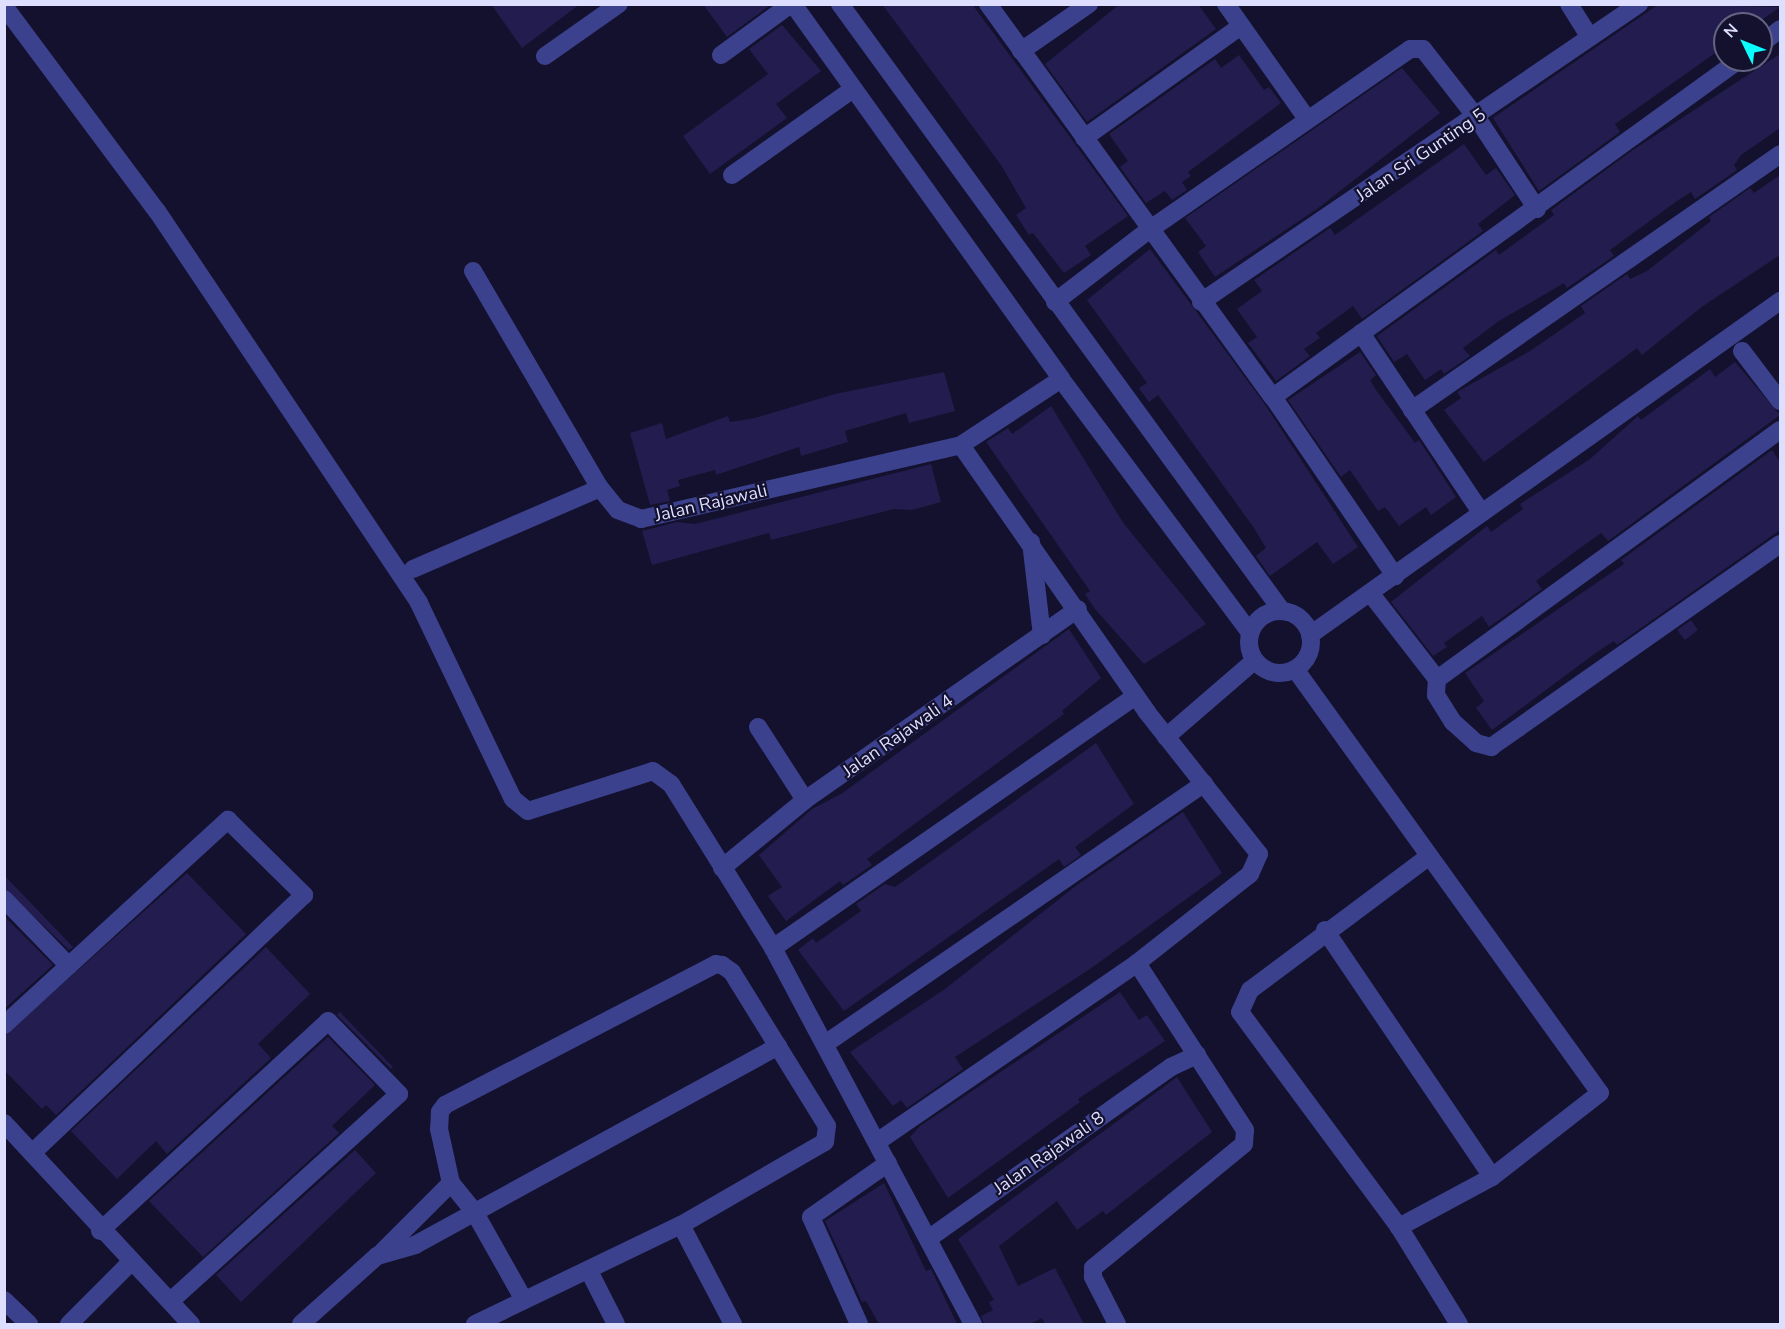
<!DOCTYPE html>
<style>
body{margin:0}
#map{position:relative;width:1785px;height:1329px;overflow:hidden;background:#13112d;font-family:"Nunito Sans",sans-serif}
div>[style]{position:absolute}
.building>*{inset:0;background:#221d4e}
.minor>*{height:18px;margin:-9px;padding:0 9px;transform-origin:9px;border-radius:9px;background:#3c418d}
.minor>.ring{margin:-9px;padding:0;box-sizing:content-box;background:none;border:18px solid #3c418d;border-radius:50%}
span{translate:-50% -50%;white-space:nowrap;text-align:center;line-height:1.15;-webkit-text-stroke:4.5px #13112d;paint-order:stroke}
.street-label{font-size:18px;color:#dedeff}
.frame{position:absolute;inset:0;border:6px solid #dedeff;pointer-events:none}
.north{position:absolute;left:1713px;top:12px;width:60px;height:60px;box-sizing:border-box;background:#13112d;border:2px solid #646381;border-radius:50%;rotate:313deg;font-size:16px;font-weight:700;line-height:24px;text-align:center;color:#dedeff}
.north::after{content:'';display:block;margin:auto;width:21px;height:27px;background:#0afeff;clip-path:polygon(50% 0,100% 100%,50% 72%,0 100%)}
</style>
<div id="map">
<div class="building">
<i style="clip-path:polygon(491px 4px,580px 4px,522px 48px)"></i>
<i style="clip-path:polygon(703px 4px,767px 4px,769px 6px,727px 37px)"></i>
<i style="clip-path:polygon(882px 4px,972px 4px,1128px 216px,1085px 246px,1091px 255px,1064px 273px,1033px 233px,1029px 235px,1016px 215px,1026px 208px,1001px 165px)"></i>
<i style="clip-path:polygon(1120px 4px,1198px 4px,1216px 29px,1087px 122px,1045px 64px)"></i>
<i style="clip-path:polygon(1659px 4px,1780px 7px,1756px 24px,1725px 24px,1725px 46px,1615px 124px,1620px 132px,1539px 191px,1493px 118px)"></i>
<i style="clip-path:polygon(782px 25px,821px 71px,776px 104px,787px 118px,710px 174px,683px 136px,768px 74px,749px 49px)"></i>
<i style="clip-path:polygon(1780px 54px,1780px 128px,1741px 155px,1734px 165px,1737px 170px,1695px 199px,1691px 192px,1677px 201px,1610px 250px,1614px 256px,1567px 288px,1564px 283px,1499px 321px,1463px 348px,1470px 356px,1444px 374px,1441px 369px,1425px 380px,1407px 354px,1394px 362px,1377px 336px,1496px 250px,1499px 255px,1554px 215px,1551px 210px,1633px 150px)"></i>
<i style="clip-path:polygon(1239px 55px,1264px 90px,1269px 87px,1281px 103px,1188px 172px,1191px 176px,1182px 182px,1187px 190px,1172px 200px,1165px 191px,1146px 203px,1120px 167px,1128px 161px,1109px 134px,1215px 59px,1221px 68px)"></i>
<i style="clip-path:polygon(1402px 68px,1440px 113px,1317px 209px,1215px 277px,1198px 252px,1206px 246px,1185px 218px)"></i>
<i style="clip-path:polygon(1464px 144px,1486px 175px,1496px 168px,1515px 195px,1478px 224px,1483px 231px,1362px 319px,1353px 306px,1316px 333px,1320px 338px,1304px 349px,1310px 356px,1276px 381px,1248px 343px,1257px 337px,1237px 309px,1262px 291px,1254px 280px,1330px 228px,1335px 235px)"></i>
<i style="clip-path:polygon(1780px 175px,1780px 255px,1703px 306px,1642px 355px,1637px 348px,1484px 462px,1444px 410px,1461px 398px,1457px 392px,1530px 351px,1585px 313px,1581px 306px,1627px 274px,1630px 279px,1647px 271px,1711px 221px,1709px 217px,1750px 188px,1754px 193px)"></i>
<i style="clip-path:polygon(1150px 249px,1264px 403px,1358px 547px,1333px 564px,1317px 542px,1270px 576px,1256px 556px,1266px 548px,1254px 528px,1158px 395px,1149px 402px,1139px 388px,1147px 383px,1087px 300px)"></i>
<i style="clip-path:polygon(1360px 352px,1376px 375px,1370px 380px,1376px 390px,1415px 443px,1419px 440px,1456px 497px,1431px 515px,1426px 507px,1399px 526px,1385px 507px,1378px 511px,1350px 470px,1341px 477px,1288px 400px)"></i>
<i style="clip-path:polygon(1735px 362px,1780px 415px,1608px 541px,1601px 533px,1576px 551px,1536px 581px,1542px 589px,1489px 627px,1482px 616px,1444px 643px,1447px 647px,1433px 656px,1391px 602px,1487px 526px,1491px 532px,1523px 509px,1520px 504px,1590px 459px,1638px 416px,1641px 420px,1710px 369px,1715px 377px)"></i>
<i style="clip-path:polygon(944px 372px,955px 411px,909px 423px,906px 413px,845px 431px,848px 442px,801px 456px,799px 447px,716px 475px,715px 470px,678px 480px,680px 486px,667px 490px,670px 501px,650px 505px,630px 433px,662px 423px,666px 439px,728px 416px,730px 422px,755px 418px,835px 394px)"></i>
<i style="clip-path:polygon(1051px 406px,1124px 524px,1206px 624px,1144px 664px,1095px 609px,1085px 594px,1090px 591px,986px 442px,1008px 428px,1012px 434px)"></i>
<i style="clip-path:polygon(1772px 450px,1780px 462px,1780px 530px,1617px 645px,1614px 641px,1597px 652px,1492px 730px,1476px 708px,1484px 701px,1465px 673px,1624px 564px,1621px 560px)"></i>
<i style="clip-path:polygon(931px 464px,941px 502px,912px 510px,894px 509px,771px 540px,769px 533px,652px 565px,642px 531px,677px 522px,695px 524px)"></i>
<i style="clip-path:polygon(1691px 620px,1698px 630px,1685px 640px,1677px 630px)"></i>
<i style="clip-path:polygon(1069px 629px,1101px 678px,1062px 711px,1064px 714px,867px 859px,872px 865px,843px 885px,840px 881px,786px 921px,768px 896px,782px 887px,759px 855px,812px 809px,841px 794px)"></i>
<i style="clip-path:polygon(1096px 743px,1134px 804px,1075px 847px,1081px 855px,1064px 867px,1059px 859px,844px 1011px,798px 950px,813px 938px,816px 943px,861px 911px,856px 904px,885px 884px,895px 887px)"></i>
<i style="clip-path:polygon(1183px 812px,1222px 873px,1090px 969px,955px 1057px,963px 1069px,907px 1108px,901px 1100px,893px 1106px,850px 1052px,945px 989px,1077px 885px)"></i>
<i style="clip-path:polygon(187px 873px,246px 934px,56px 1115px,46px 1105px,42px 1109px,4px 1070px,4px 1036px)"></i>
<i style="clip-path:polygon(4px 875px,73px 947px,69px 950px,4px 888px)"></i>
<i style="clip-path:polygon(4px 916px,53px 965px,4px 1009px)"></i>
<i style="clip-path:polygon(266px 947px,310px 994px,258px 1044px,271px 1058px,167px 1154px,156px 1141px,117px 1179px,71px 1131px)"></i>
<i style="clip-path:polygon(1120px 992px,1139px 1020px,1147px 1015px,1165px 1041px,1078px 1099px,1080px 1102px,948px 1198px,910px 1137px,920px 1126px)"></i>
<i style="clip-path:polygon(340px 1012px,393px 1067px,391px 1069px,337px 1015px)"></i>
<i style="clip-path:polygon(328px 1037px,375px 1085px,332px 1126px,339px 1133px,203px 1257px,149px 1201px)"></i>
<i style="clip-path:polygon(1177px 1077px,1212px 1132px,1106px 1215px,1103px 1211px,1077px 1230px,1057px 1201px,999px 1246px,1018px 1286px,1055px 1268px,1084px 1324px,1045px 1324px,1042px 1318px,1030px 1324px,984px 1324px,981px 1316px,993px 1310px,989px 1302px,994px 1300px,958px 1239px)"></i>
<i style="clip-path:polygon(355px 1150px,376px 1173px,241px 1302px,216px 1275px)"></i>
<i style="clip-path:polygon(884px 1183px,926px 1271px,931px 1269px,957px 1324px,879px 1324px,866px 1301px,862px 1302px,825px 1221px)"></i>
</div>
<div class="minor">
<i style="left:793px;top:4px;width:461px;rotate:54.4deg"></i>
<i style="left:1061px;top:379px;width:317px;rotate:53.3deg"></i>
<i style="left:840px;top:4px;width:751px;rotate:53.94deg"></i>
<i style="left:988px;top:4px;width:485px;rotate:54.1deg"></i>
<i style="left:1273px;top:397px;width:217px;rotate:55.7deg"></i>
<i style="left:1226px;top:4px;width:141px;rotate:54.8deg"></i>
<i style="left:1569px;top:4px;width:39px;rotate:58deg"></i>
<i style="left:4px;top:6px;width:256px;rotate:53.3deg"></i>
<i style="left:157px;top:211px;width:471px;rotate:56.2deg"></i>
<i style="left:419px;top:603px;width:217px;rotate:64.4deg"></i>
<i style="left:513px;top:799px;width:19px;rotate:39deg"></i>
<i style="left:528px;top:811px;width:131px;rotate:-17.7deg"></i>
<i style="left:653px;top:771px;width:22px;rotate:36deg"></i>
<i style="left:671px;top:784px;width:193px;rotate:58.1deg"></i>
<i style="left:773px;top:948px;width:426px;rotate:62deg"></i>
<i style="left:1761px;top:44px;width:24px;rotate:-38deg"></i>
<i style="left:1021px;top:51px;width:83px;rotate:-34.7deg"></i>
<i style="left:721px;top:55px;width:87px;rotate:-36.1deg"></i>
<i style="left:545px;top:56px;width:90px;rotate:-35.1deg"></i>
<i style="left:1084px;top:138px;width:189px;rotate:-35.5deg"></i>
<i style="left:732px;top:175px;width:148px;rotate:-35.4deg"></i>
<i style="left:473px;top:271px;width:251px;rotate:59.7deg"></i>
<i style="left:600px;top:488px;width:28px;rotate:51deg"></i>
<i style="left:618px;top:510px;width:25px;rotate:21deg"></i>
<i style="left:641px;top:519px;width:328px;rotate:-13deg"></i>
<i style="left:961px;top:445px;width:120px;rotate:-33.4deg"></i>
<i style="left:1055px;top:302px;width:118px;rotate:-37.5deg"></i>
<i style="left:1149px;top:230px;width:318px;rotate:-34.7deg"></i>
<i style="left:1410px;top:49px;width:13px"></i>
<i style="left:1423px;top:49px;width:88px;rotate:52deg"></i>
<i style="left:1477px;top:118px;width:109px;rotate:56.6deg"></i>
<i style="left:1201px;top:302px;width:530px;rotate:-34.23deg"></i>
<i style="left:1361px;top:333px;width:214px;rotate:56.2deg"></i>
<i style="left:1742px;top:351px;width:63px;rotate:52.8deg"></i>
<i style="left:1273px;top:397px;width:575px;rotate:-35.87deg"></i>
<i style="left:1412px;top:410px;width:448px;rotate:-34.8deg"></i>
<i style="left:1780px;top:430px;width:424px;rotate:144deg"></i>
<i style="left:1437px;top:679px;width:16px;rotate:94deg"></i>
<i style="left:1436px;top:695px;width:32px;rotate:58deg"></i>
<i style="left:1453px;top:722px;width:31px;rotate:42deg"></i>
<i style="left:1476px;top:743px;width:16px;rotate:15deg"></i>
<i style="left:1491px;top:747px;width:353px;rotate:-35.1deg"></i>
<i style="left:1031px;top:542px;width:94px;rotate:83.3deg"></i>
<i style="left:413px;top:569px;width:204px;rotate:-23.4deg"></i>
<i style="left:1371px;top:594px;width:108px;rotate:52.2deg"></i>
<i class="ring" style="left:1249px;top:611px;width:44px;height:44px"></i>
<i style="left:1310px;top:635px;width:577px;rotate:-35.4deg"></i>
<i style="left:1295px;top:669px;width:522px;rotate:54.27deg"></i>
<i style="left:1600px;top:1093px;width:137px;rotate:142.1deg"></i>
<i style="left:1492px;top:1177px;width:106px;rotate:151.7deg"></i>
<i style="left:758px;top:727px;width:87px;rotate:57.2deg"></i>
<i style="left:1166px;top:737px;width:116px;rotate:-40.8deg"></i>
<i style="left:1428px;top:857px;width:222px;rotate:143.2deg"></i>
<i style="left:1250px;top:990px;width:24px;rotate:114deg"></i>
<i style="left:1240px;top:1012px;width:267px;rotate:53.5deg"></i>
<i style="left:1399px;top:1227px;width:114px;rotate:58.3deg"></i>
<i style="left:722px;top:868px;width:107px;rotate:-39.3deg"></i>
<i style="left:805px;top:800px;width:333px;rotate:-35deg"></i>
<i style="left:4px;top:899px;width:93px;rotate:45.9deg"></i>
<i style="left:1325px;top:930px;width:298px;rotate:55.9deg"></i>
<i style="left:773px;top:948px;width:441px;rotate:-34.8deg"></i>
<i style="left:4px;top:1025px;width:304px;rotate:-42.5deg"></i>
<i style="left:228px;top:820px;width:107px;rotate:44.6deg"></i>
<i style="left:304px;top:895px;width:375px;rotate:136.5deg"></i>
<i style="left:825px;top:1044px;width:460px;rotate:-34.5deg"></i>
<i style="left:4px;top:1123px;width:275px;rotate:47.1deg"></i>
<i style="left:877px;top:1142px;width:316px;rotate:-34.5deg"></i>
<i style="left:1137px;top:963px;width:144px;rotate:-38.2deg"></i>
<i style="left:1250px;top:874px;width:22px;rotate:-66deg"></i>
<i style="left:1259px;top:854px;width:181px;rotate:-128.3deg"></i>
<i style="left:1147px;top:712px;width:325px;rotate:-124.9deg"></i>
<i style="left:681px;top:1225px;width:112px;rotate:62.3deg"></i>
<i style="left:100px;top:1231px;width:310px;rotate:-42.6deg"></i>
<i style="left:328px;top:1021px;width:102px;rotate:45.8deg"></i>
<i style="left:399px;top:1094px;width:308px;rotate:137.8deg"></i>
<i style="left:928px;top:1239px;width:298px;rotate:-35.3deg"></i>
<i style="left:1171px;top:1067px;width:29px;rotate:-25deg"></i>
<i style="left:379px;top:1255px;width:102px;rotate:-45deg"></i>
<i style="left:589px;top:1271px;width:59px;rotate:63deg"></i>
<i style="left:4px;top:1300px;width:35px;rotate:44deg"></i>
<i style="left:69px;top:1324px;width:86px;rotate:-45deg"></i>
<i style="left:301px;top:1324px;width:102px;rotate:-41.8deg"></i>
<i style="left:377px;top:1256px;width:40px;rotate:-16deg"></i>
<i style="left:415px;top:1245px;width:414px;rotate:-28.7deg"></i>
<i style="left:475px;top:1324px;width:229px;rotate:-25.7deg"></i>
<i style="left:681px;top:1225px;width:166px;rotate:-30deg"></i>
<i style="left:825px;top:1142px;width:16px;rotate:-83deg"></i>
<i style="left:827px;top:1126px;width:181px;rotate:-121.7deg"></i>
<i style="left:732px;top:972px;width:12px;rotate:-145deg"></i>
<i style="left:722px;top:965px;width:6px;rotate:-171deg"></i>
<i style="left:716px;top:964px;width:305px;rotate:152.5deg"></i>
<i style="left:445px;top:1105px;width:9px;rotate:126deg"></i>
<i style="left:440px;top:1112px;width:17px;rotate:93deg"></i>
<i style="left:439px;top:1129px;width:55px;rotate:77.5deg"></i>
<i style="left:451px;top:1183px;width:38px;rotate:51deg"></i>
<i style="left:475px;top:1213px;width:100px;rotate:60.6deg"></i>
<i style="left:859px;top:1324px;width:117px;rotate:-114.2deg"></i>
<i style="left:811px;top:1217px;width:94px;rotate:-35deg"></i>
<i style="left:1117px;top:1324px;width:53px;rotate:-117.1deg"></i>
<i style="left:1093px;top:1277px;width:9px;rotate:-90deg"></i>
<i style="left:1093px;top:1268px;width:195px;rotate:-39.4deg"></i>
<i style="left:1244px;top:1144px;width:14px;rotate:-86deg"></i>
<i style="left:1245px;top:1130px;width:199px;rotate:-122.9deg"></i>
</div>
<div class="street-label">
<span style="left:1421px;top:155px;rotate:-34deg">Jalan Sri Gunting 5</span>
<span style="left:711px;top:503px;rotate:-13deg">Jalan Rajawali</span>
<span style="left:898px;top:736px;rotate:-35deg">Jalan Rajawali 4</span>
<span style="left:1049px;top:1153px;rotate:-35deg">Jalan Rajawali 8</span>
</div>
<div class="frame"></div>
<div class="north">N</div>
</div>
